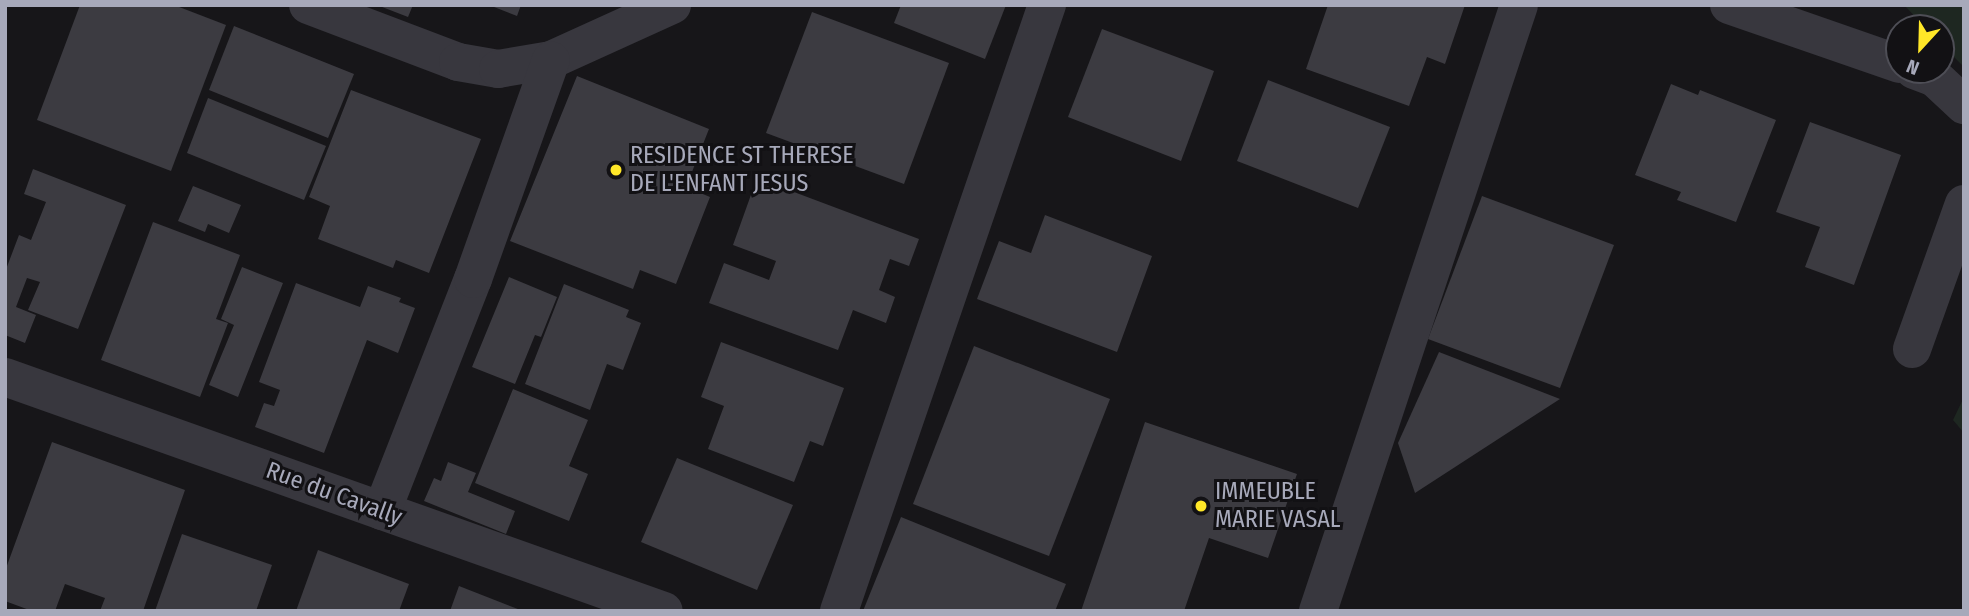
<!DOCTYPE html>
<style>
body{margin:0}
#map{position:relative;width:1969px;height:616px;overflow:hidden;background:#171619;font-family:"Fira Sans Condensed",sans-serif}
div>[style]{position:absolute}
.green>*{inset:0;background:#1e2721}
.building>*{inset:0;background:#3c3b41}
.minor>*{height:38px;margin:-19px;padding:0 19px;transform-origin:19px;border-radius:19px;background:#38373e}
.dots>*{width:19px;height:19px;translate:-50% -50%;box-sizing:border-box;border:4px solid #121114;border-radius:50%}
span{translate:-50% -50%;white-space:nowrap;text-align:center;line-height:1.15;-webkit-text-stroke:6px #121114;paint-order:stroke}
.poi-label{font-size:24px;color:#a7a9ba}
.left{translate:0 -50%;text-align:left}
.street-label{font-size:24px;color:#a7a9ba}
.frame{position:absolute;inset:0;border:7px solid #a7a9ba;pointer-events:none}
.north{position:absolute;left:1885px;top:14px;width:70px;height:70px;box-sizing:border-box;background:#121114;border:2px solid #4e4e56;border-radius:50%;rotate:202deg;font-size:19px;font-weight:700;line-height:28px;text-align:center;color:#a7a9ba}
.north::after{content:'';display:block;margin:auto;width:24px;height:32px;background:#ffe728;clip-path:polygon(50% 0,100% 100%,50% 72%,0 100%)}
</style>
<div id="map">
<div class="green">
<i style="clip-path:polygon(1904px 5px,1964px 5px,1964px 67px,1941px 44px,1941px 28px,1926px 28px)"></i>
<i style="clip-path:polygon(1964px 397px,1964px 433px,1953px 420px)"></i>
</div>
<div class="building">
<i style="clip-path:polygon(80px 5px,174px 5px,226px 25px,171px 171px,37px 120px)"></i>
<i style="clip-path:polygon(377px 5px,413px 5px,408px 17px)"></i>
<i style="clip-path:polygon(489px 5px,521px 5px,517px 16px)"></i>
<i style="clip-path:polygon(901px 5px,1006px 5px,985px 59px,894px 23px)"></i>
<i style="clip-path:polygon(1328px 5px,1465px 5px,1445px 64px,1427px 57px,1409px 106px,1306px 69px)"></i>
<i style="clip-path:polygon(812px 12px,949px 63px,904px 184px,766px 133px)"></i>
<i style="clip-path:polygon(234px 26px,354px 74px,328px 138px,209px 90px)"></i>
<i style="clip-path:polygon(1102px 29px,1214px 71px,1181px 161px,1068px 117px)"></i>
<i style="clip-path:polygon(577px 76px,709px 129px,686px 187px,710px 197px,676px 284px,640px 270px,633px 289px,510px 241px)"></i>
<i style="clip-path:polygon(1268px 80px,1390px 127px,1358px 208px,1237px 161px)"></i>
<i style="clip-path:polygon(1671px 84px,1698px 95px,1700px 90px,1776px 120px,1736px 222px,1677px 200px,1681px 192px,1635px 175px)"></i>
<i style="clip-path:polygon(351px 90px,481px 139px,429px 273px,396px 260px,393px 268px,318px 239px,330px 206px,309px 197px)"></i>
<i style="clip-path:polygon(208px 98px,326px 146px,304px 200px,187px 153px)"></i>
<i style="clip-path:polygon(1810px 122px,1901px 155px,1854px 285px,1805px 267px,1820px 227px,1776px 212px)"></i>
<i style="clip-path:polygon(33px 169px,126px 205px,78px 329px,28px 310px,40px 282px,27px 278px,16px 307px,36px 315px,25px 343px,5px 335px,5px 272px,19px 235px,31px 240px,46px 202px,24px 194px)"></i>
<i style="clip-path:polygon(757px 178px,919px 239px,909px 266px,890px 259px,879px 290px,895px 297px,886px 323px,853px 310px,838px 350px,709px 303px,724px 263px,769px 280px,776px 261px,733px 245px)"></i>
<i style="clip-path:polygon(193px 186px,241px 205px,229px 233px,208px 224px,205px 232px,178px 221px)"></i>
<i style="clip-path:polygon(1482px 196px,1614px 245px,1560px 388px,1428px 339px)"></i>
<i style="clip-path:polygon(1045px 215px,1152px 256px,1117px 352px,977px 299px,999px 241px,1031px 253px)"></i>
<i style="clip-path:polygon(153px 222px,240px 255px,216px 319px,228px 323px,200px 397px,101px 360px)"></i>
<i style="clip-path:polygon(242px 267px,283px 283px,238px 397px,209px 385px,234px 325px,221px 319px)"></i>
<i style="clip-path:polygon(509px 277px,557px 297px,541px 337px,535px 335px,515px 384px,472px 367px)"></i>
<i style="clip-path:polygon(296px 283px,360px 307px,368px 286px,401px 298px,399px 302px,415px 308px,398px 353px,367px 340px,324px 453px,255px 427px,264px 403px,274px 406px,280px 390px,259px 382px)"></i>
<i style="clip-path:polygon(564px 284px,629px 310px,626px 317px,641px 323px,623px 370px,607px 364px,590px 410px,525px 384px)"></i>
<i style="clip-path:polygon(721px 342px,844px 388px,823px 446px,810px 441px,794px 482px,708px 449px,724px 406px,701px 397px)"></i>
<i style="clip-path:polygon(974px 346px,1110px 399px,1049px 556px,913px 504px)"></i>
<i style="clip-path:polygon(1439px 352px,1560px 399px,1415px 493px,1398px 443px)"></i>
<i style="clip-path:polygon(513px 389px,588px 420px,569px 466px,588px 474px,569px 521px,475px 483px)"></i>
<i style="clip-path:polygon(1145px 422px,1297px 474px,1268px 558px,1209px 538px,1184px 611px,1081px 611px)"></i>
<i style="clip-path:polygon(52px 442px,185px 490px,143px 611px,100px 611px,105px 598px,65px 584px,55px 611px,32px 611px,5px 601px,5px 571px)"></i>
<i style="clip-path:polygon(677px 458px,793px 505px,757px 590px,641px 542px)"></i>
<i style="clip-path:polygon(448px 462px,476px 473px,468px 492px,515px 511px,506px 534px,424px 501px,434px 478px,441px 481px)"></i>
<i style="clip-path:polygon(901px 517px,1066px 584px,1055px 611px,863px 611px)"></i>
<i style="clip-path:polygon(182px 534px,272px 565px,256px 611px,155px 611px)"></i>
<i style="clip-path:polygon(318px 550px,409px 584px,399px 611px,296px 611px)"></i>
<i style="clip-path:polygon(459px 586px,523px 611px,450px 611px)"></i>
</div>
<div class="minor">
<i style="left:308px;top:5px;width:160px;rotate:20.8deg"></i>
<i style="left:458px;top:62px;width:41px;rotate:9.9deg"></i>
<i style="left:498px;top:69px;width:54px;rotate:-9.6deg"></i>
<i style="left:551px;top:60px;width:133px;rotate:-24.4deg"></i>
<i style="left:1729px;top:5px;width:180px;rotate:19.1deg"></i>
<i style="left:1914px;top:70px;width:22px;rotate:21deg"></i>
<i style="left:1935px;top:78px;width:40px;rotate:43deg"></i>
<i style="left:1912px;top:349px;width:154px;rotate:-70.3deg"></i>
<i style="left:5px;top:377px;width:699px;rotate:19.55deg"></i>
<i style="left:382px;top:511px;width:249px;rotate:-68.6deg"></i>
<i style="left:473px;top:279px;width:232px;rotate:-70.4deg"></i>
<i style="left:839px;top:611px;width:641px;rotate:-71.06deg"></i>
<i style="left:1318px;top:611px;width:638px;rotate:-71.65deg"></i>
</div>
<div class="dots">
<i style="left:616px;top:170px;background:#ffe728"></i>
<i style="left:1201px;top:506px;background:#ffe728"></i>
</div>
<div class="poi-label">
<span class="left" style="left:630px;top:170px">RESIDENCE ST THERESE<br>DE L'ENFANT JESUS</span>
<span class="left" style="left:1215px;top:506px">IMMEUBLE<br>MARIE VASAL</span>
</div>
<div class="street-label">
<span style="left:334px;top:494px;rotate:20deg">Rue du Cavally</span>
</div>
<div class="frame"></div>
<div class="north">N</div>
</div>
